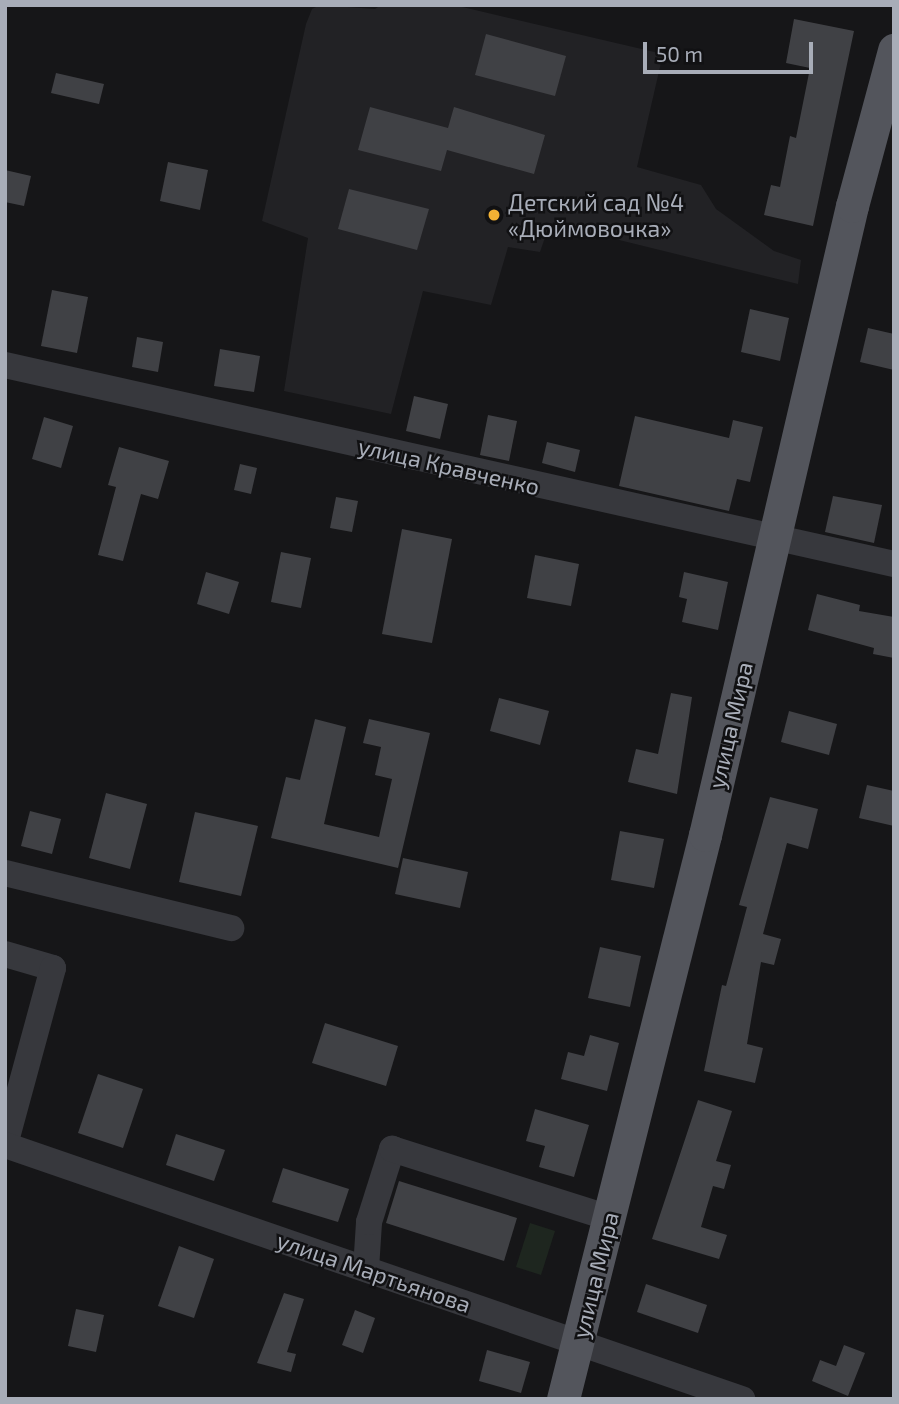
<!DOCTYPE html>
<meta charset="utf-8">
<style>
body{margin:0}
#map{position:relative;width:899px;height:1404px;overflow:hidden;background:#161618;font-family:"Exo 2",sans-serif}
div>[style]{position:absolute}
.built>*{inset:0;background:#222225}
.green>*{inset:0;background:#1e261f}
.building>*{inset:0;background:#404145}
.minor>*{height:26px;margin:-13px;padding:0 13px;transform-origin:13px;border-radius:13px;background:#37383d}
.major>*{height:33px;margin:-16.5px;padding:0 16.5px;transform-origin:16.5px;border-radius:16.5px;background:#53555c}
.dots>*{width:19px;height:19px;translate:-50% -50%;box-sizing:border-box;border:4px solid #111113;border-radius:50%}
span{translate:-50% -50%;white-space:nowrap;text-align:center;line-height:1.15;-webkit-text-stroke:5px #111113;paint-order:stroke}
.poi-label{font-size:23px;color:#a8adb8}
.left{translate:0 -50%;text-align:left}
.street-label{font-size:23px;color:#a8adb8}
.frame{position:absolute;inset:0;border:7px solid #a8adb8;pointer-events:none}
.scale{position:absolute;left:643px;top:42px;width:170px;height:32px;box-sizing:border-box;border:4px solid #a8adb8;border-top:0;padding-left:9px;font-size:21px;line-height:24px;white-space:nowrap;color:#a8adb8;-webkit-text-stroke:5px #111113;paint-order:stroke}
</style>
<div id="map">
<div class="built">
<i style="clip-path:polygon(320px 5px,375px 9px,381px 5px,454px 5px,663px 54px,637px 167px,701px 185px,716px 209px,774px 251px,801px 260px,798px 284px,550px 223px,540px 252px,508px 247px,491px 305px,423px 291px,391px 414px,284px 391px,308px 238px,262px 221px,306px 24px,312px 9px)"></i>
</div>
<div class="green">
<i style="clip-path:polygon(530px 1223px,555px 1231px,541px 1275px,516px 1267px)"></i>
</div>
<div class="building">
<i style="clip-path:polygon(794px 19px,854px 31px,813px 226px,764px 215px,771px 185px,780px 187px,790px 136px,796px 138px,810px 68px,786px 63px)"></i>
<i style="clip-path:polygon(486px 34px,566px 56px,555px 96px,475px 75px)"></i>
<i style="clip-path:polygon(56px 73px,104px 84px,99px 104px,51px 93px)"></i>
<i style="clip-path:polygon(370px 107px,448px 128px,454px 107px,545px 135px,534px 174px,447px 150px,441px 171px,358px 150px)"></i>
<i style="clip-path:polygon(168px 162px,208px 170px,200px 210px,160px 201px)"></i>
<i style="clip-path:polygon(5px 170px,31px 176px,24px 206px,5px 202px)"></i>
<i style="clip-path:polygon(349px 189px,429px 209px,417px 250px,338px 229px)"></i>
<i style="clip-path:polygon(52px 290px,88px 297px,77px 353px,41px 346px)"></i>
<i style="clip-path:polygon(750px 309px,789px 318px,780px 361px,741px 352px)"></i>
<i style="clip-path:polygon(868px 328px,894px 334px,894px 370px,860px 362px)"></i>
<i style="clip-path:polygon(137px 337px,163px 342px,158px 372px,132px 367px)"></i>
<i style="clip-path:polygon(220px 349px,260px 356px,254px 392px,214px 386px)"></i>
<i style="clip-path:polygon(414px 396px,448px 404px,440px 439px,406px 431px)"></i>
<i style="clip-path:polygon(488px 415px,517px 421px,509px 461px,480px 455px)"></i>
<i style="clip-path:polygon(635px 416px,729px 438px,733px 420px,763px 427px,750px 482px,737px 479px,729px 511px,619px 486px)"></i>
<i style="clip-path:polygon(44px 417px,73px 426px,61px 468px,32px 459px)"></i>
<i style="clip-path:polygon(547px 442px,580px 450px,575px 472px,542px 463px)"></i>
<i style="clip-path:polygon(119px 447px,169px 461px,158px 499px,141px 494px,123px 561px,98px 555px,116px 487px,108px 485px)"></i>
<i style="clip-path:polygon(240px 464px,257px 468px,251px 494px,234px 490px)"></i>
<i style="clip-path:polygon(833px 496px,882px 505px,874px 543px,825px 532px)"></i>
<i style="clip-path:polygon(336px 497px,358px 501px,352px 532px,330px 528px)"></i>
<i style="clip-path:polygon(402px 529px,452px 539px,432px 643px,382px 634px)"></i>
<i style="clip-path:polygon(281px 552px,311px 558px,301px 608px,271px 602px)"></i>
<i style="clip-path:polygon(535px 555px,579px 564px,571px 606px,527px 598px)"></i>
<i style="clip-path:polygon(206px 572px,239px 582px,229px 614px,197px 604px)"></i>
<i style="clip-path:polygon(684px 572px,728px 582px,718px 630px,682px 622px,687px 599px,679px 597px)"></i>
<i style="clip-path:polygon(817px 594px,860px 605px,859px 611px,894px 617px,894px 658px,873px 654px,874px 648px,808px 630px)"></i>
<i style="clip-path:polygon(671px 693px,692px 697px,677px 794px,628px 782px,636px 749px,658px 754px)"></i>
<i style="clip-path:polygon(499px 698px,549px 711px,540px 745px,490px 731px)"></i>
<i style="clip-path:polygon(789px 711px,837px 724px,829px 755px,781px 742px)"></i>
<i style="clip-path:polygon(315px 719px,346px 727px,324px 824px,379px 837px,392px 779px,375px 775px,381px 747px,363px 743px,369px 719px,430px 733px,398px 868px,271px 838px,286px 777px,300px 780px)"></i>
<i style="clip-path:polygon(867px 785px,894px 791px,894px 826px,859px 818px)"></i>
<i style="clip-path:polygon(106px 793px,147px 804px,130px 869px,89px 858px)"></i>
<i style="clip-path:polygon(770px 797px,818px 809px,808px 849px,787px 843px,763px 934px,781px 939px,774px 965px,761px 962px,747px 1044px,763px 1048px,755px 1083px,704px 1071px,722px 985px,726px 986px,747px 907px,739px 905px)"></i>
<i style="clip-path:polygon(30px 811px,61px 819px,52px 854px,21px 846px)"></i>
<i style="clip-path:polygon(195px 812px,258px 826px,241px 896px,179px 882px)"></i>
<i style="clip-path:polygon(620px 831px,664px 839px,654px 888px,611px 880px)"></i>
<i style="clip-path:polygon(403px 858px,468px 872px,460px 908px,395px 894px)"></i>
<i style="clip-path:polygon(600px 947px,641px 956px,630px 1007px,588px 998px)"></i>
<i style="clip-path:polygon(325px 1023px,398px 1046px,386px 1086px,312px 1063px)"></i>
<i style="clip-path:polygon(590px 1035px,619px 1043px,607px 1091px,561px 1079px,568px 1052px,584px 1056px)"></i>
<i style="clip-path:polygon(98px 1074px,143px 1089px,123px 1148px,78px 1133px)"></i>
<i style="clip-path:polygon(698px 1100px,732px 1111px,716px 1161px,731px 1165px,724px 1189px,713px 1186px,701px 1227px,727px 1235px,719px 1259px,652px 1239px)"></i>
<i style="clip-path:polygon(535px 1109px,589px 1125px,574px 1177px,539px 1167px,545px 1146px,526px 1141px)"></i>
<i style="clip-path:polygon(176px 1134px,225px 1150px,214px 1181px,166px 1165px)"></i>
<i style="clip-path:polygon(283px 1168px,349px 1189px,338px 1222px,272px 1202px)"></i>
<i style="clip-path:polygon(399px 1181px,517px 1218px,504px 1261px,386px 1223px)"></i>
<i style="clip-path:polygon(179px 1246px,214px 1259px,194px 1318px,158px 1306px)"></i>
<i style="clip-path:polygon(646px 1284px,707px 1305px,698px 1333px,637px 1312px)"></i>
<i style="clip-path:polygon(284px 1293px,304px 1299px,287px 1352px,296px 1354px,291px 1372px,257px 1363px)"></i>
<i style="clip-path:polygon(76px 1309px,104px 1315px,96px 1352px,68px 1346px)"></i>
<i style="clip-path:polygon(355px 1310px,375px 1318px,363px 1353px,342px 1345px)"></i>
<i style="clip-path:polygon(844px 1345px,865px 1353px,848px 1396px,812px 1381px,820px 1360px,836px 1366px)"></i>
<i style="clip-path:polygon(487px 1350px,530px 1362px,521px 1393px,479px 1381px)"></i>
</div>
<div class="minor">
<i style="left:5px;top:365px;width:911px;rotate:12.62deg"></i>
<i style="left:5px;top:873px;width:233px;rotate:13.7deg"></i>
<i style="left:5px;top:954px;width:50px;rotate:16.3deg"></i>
<i style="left:53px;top:968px;width:183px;rotate:105.2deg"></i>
<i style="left:5px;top:1145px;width:780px;rotate:19.02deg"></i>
<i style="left:366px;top:1269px;width:47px;rotate:-86.3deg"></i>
<i style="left:369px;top:1222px;width:77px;rotate:-72.5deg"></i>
<i style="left:392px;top:1149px;width:228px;rotate:17.6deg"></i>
</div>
<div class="major">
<i style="left:563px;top:1399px;width:582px;rotate:-75.87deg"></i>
<i style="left:705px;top:835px;width:646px;rotate:-76.85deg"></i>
<i style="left:852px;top:206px;width:162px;rotate:-74.9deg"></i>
</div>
<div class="dots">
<i style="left:494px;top:215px;background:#f2b134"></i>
</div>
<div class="poi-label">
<span class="left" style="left:508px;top:215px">Детский сад №4<br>«Дюймовочка»</span>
</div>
<div class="street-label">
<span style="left:449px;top:466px;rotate:13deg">улица Кравченко</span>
<span style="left:730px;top:725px;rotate:-77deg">улица Мира</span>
<span style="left:374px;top:1272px;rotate:19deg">улица Мартьянова</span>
<span style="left:595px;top:1275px;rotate:-76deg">улица Мира</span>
</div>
<div class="frame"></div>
<div class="scale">50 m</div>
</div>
